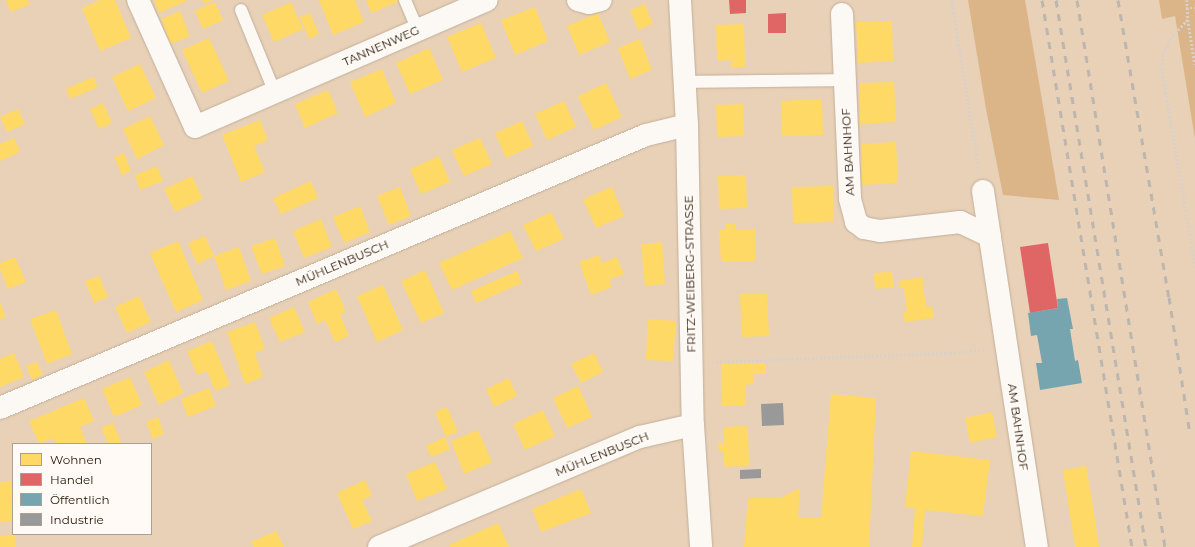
<!DOCTYPE html>
<meta charset="utf-8">
<style>
body{margin:0}
#map{position:relative;width:1195px;height:547px;overflow:hidden;background:#e8d1b7;font-family:Montserrat,sans-serif}
div>[style]{position:absolute}
.green>*{inset:0;background:#dbb588}
.homes>*{inset:0;background:#ffd966}
.shops>*{inset:0;background:#e06666}
.public>*{inset:0;background:#76a5af}
.industry>*{inset:0;background:#999}
.path>*{height:2.5px;margin-top:-1.25px;transform-origin:0;background:repeating-linear-gradient(90deg,#d9d1c9 0 2px,transparent 0 4px)}
.roads{filter:drop-shadow(0 0 1px #c2af9b) drop-shadow(0 0 1px #c2af9b)}
.lane>*{height:12px;margin:-6px;padding:0 6px;transform-origin:6px;border-radius:6px;background:#fcf8f4}
.street>*{height:22px;margin:-11px;padding:0 11px;transform-origin:11px;border-radius:11px;background:#fcf8f4}
.rail>*{height:3px;margin-top:-1.5px;transform-origin:0;background:repeating-linear-gradient(90deg,#bcb6af 0 7px,transparent 0 14px)}
span{translate:-50% -50%;white-space:nowrap;text-align:center;line-height:1.15;-webkit-text-stroke:4px #fffaf6;paint-order:stroke}
.street-label{font-size:12px;color:#251604}
.legend{position:absolute;left:12px;top:443px;width:140px;height:92px;box-sizing:border-box;background:#fffaf6;border:1px solid #a89f95;margin:0;padding:5px 7px;list-style:none;font-size:12px;color:#251604}
.legend li{display:flex;align-items:center;gap:8px;height:20px}
.legend b{width:20px;border:1px solid #a89f95}
</style>
<div id="map">
<div class="green">
<i style="clip-path:polygon(968px 0,1025px 0,1059px 200px,1003px 195px,986px 109px)"></i>
<i style="clip-path:polygon(1159px 0,1195px 0,1195px 139px,1175px 16px,1162px 19px)"></i>
</div>
<div class="homes">
<i style="clip-path:polygon(6px 0,28px 0,30px 4px,11px 12px)"></i>
<i style="clip-path:polygon(100px 0,115px 0,131px 38px,100px 51px,82px 8px)"></i>
<i style="clip-path:polygon(154px 0,188px 0,159px 13px)"></i>
<i style="clip-path:polygon(202px 0,213px 0,204px 4px)"></i>
<i style="clip-path:polygon(319px 0,355px 0,364px 22px,333px 35px)"></i>
<i style="clip-path:polygon(366px 0,397px 0,398px 2px,371px 13px)"></i>
<i style="clip-path:polygon(215px 2px,223px 20px,203px 29px,195px 11px)"></i>
<i style="clip-path:polygon(291px 2px,303px 29px,274px 42px,262px 15px)"></i>
<i style="clip-path:polygon(645px 4px,653px 24px,638px 30px,630px 10px)"></i>
<i style="clip-path:polygon(535px 7px,548px 41px,515px 55px,501px 20px)"></i>
<i style="clip-path:polygon(180px 11px,190px 36px,171px 44px,161px 19px)"></i>
<i style="clip-path:polygon(310px 13px,319px 34px,309px 39px,300px 17px)"></i>
<i style="clip-path:polygon(598px 13px,610px 42px,579px 55px,567px 26px)"></i>
<i style="clip-path:polygon(892px 21px,893px 61px,858px 63px,856px 22px)"></i>
<i style="clip-path:polygon(481px 23px,496px 58px,462px 72px,447px 37px)"></i>
<i style="clip-path:polygon(744px 24px,745px 67px,731px 68px,731px 60px,717px 61px,716px 25px)"></i>
<i style="clip-path:polygon(209px 38px,229px 81px,202px 93px,182px 50px)"></i>
<i style="clip-path:polygon(640px 39px,652px 70px,630px 79px,618px 48px)"></i>
<i style="clip-path:polygon(429px 48px,443px 80px,410px 94px,396px 63px)"></i>
<i style="clip-path:polygon(140px 64px,156px 98px,128px 111px,112px 77px)"></i>
<i style="clip-path:polygon(382px 69px,396px 103px,365px 117px,350px 82px)"></i>
<i style="clip-path:polygon(93px 77px,98px 87px,70px 99px,66px 89px)"></i>
<i style="clip-path:polygon(894px 82px,896px 122px,860px 124px,859px 83px)"></i>
<i style="clip-path:polygon(606px 83px,622px 117px,594px 130px,578px 96px)"></i>
<i style="clip-path:polygon(328px 90px,338px 113px,305px 128px,295px 104px)"></i>
<i style="clip-path:polygon(822px 99px,823px 135px,782px 136px,781px 101px)"></i>
<i style="clip-path:polygon(564px 101px,576px 127px,547px 140px,535px 114px)"></i>
<i style="clip-path:polygon(103px 103px,112px 123px,99px 129px,90px 109px)"></i>
<i style="clip-path:polygon(743px 104px,744px 136px,717px 137px,716px 105px)"></i>
<i style="clip-path:polygon(18px 109px,25px 124px,7px 132px,0 117px)"></i>
<i style="clip-path:polygon(150px 116px,164px 145px,137px 159px,123px 129px)"></i>
<i style="clip-path:polygon(260px 120px,268px 140px,254px 146px,265px 172px,241px 182px,222px 135px)"></i>
<i style="clip-path:polygon(522px 121px,533px 146px,506px 158px,495px 133px)"></i>
<i style="clip-path:polygon(14px 138px,20px 152px,0 161px,0 144px)"></i>
<i style="clip-path:polygon(480px 138px,492px 164px,464px 176px,452px 150px)"></i>
<i style="clip-path:polygon(896px 142px,898px 183px,862px 185px,861px 144px)"></i>
<i style="clip-path:polygon(124px 153px,131px 171px,122px 175px,114px 157px)"></i>
<i style="clip-path:polygon(439px 156px,450px 182px,421px 194px,410px 169px)"></i>
<i style="clip-path:polygon(157px 166px,163px 181px,140px 190px,135px 175px)"></i>
<i style="clip-path:polygon(746px 175px,747px 208px,719px 209px,718px 176px)"></i>
<i style="clip-path:polygon(192px 176px,203px 199px,175px 212px,164px 189px)"></i>
<i style="clip-path:polygon(311px 181px,318px 198px,281px 214px,273px 198px)"></i>
<i style="clip-path:polygon(833px 186px,834px 222px,793px 223px,792px 187px)"></i>
<i style="clip-path:polygon(400px 187px,411px 216px,389px 225px,377px 196px)"></i>
<i style="clip-path:polygon(612px 187px,624px 216px,596px 228px,583px 199px)"></i>
<i style="clip-path:polygon(360px 206px,370px 232px,344px 243px,333px 217px)"></i>
<i style="clip-path:polygon(551px 212px,564px 239px,536px 251px,523px 225px)"></i>
<i style="clip-path:polygon(321px 219px,332px 247px,304px 258px,293px 231px)"></i>
<i style="clip-path:polygon(726px 224px,735px 224px,735px 229px,755px 229px,755px 261px,721px 262px,719px 230px,726px 229px)"></i>
<i style="clip-path:polygon(510px 231px,523px 258px,452px 290px,439px 263px)"></i>
<i style="clip-path:polygon(205px 236px,214px 256px,197px 264px,188px 243px)"></i>
<i style="clip-path:polygon(275px 238px,285px 266px,262px 274px,251px 246px)"></i>
<i style="clip-path:polygon(178px 241px,203px 300px,176px 312px,150px 253px)"></i>
<i style="clip-path:polygon(662px 242px,665px 284px,645px 286px,641px 244px)"></i>
<i style="clip-path:polygon(239px 247px,251px 281px,226px 290px,214px 256px)"></i>
<i style="clip-path:polygon(599px 255px,602px 263px,617px 257px,624px 274px,609px 280px,612px 287px,591px 295px,579px 262px)"></i>
<i style="clip-path:polygon(15px 257px,26px 282px,8px 289px,0 269px,0 263px)"></i>
<i style="clip-path:polygon(425px 270px,444px 313px,421px 323px,401px 281px)"></i>
<i style="clip-path:polygon(517px 271px,522px 283px,476px 303px,471px 291px)"></i>
<i style="clip-path:polygon(892px 272px,894px 287px,876px 289px,873px 273px)"></i>
<i style="clip-path:polygon(99px 276px,108px 297px,94px 303px,85px 281px)"></i>
<i style="clip-path:polygon(922px 277px,926px 307px,932px 306px,934px 318px,905px 322px,903px 312px,907px 312px,904px 288px,900px 288px,899px 281px)"></i>
<i style="clip-path:polygon(383px 285px,403px 330px,377px 342px,357px 296px)"></i>
<i style="clip-path:polygon(336px 289px,346px 312px,340px 314px,349px 336px,335px 342px,325px 320px,317px 324px,308px 302px)"></i>
<i style="clip-path:polygon(740px 294px,767px 294px,769px 336px,742px 337px)"></i>
<i style="clip-path:polygon(139px 296px,151px 322px,127px 333px,115px 307px)"></i>
<i style="clip-path:polygon(0 302px,6px 317px,0 319px)"></i>
<i style="clip-path:polygon(294px 307px,305px 332px,280px 342px,269px 318px)"></i>
<i style="clip-path:polygon(56px 310px,72px 354px,47px 364px,30px 319px)"></i>
<i style="clip-path:polygon(648px 319px,676px 321px,673px 361px,646px 360px)"></i>
<i style="clip-path:polygon(255px 322px,265px 349px,255px 353px,263px 377px,245px 384px,227px 332px)"></i>
<i style="clip-path:polygon(212px 341px,230px 385px,215px 391px,207px 371px,197px 375px,187px 351px)"></i>
<i style="clip-path:polygon(14px 353px,24px 377px,0 387px,0 359px)"></i>
<i style="clip-path:polygon(594px 353px,603px 372px,581px 383px,571px 364px)"></i>
<i style="clip-path:polygon(169px 360px,183px 393px,159px 405px,144px 372px)"></i>
<i style="clip-path:polygon(37px 362px,43px 375px,32px 380px,26px 366px)"></i>
<i style="clip-path:polygon(766px 363px,766px 374px,754px 374px,754px 384px,746px 385px,746px 405px,722px 406px,721px 364px)"></i>
<i style="clip-path:polygon(130px 377px,142px 405px,114px 417px,102px 389px)"></i>
<i style="clip-path:polygon(509px 378px,517px 396px,494px 407px,486px 389px)"></i>
<i style="clip-path:polygon(578px 386px,592px 417px,567px 428px,553px 398px)"></i>
<i style="clip-path:polygon(209px 388px,216px 406px,188px 417px,181px 399px)"></i>
<i style="clip-path:polygon(831px 394px,876px 398px,869px 547px,744px 547px,748px 498px,780px 498px,800px 488px,798px 517px,821px 518px)"></i>
<i style="clip-path:polygon(84px 398px,94px 421px,80px 427px,87px 444px,56px 444px,53px 438px,39px 444px,29px 421px)"></i>
<i style="clip-path:polygon(447px 407px,458px 432px,446px 437px,435px 412px)"></i>
<i style="clip-path:polygon(543px 410px,555px 436px,525px 450px,513px 424px)"></i>
<i style="clip-path:polygon(992px 412px,997px 437px,970px 443px,965px 418px)"></i>
<i style="clip-path:polygon(158px 417px,164px 434px,153px 439px,146px 422px)"></i>
<i style="clip-path:polygon(113px 423px,122px 444px,109px 444px,101px 428px)"></i>
<i style="clip-path:polygon(748px 426px,749px 466px,724px 467px,724px 451px,719px 451px,718px 443px,724px 443px,723px 427px)"></i>
<i style="clip-path:polygon(478px 430px,492px 462px,464px 474px,451px 441px)"></i>
<i style="clip-path:polygon(445px 437px,450px 449px,431px 457px,426px 446px)"></i>
<i style="clip-path:polygon(911px 451px,990px 460px,983px 516px,925px 510px,922px 547px,912px 547px,915px 508px,905px 507px)"></i>
<i style="clip-path:polygon(435px 462px,447px 489px,417px 501px,406px 474px)"></i>
<i style="clip-path:polygon(1086px 466px,1091px 494px,1099px 547px,1075px 547px,1063px 470px)"></i>
<i style="clip-path:polygon(365px 480px,372px 496px,362px 500px,372px 521px,353px 529px,337px 493px)"></i>
<i style="clip-path:polygon(11px 481px,13px 521px,0 522px,0 482px)"></i>
<i style="clip-path:polygon(581px 489px,591px 513px,541px 532px,532px 509px)"></i>
<i style="clip-path:polygon(498px 523px,509px 547px,450px 547px,449px 545px)"></i>
<i style="clip-path:polygon(276px 531px,284px 547px,254px 547px,251px 542px)"></i>
<i style="clip-path:polygon(15px 534px,16px 547px,0 547px,0 536px)"></i>
</div>
<div class="shops">
<i style="clip-path:polygon(729px 0,746px 0,746px 13px,730px 14px)"></i>
<i style="clip-path:polygon(786px 13px,786px 33px,768px 33px,768px 14px)"></i>
<i style="clip-path:polygon(1048px 243px,1058px 308px,1030px 313px,1020px 247px)"></i>
</div>
<div class="public">
<i style="clip-path:polygon(1067px 298px,1073px 329px,1070px 329px,1075px 361px,1078px 360px,1082px 383px,1040px 390px,1036px 363px,1042px 363px,1037px 335px,1031px 336px,1028px 313px,1058px 308px,1057px 299px)"></i>
</div>
<div class="industry">
<i style="clip-path:polygon(783px 403px,784px 425px,762px 426px,761px 404px)"></i>
<i style="clip-path:polygon(761px 469px,761px 478px,740px 479px,740px 470px)"></i>
</div>
<div class="path">
<i style="left:952px;top:0;width:173px;rotate:81deg"></i>
<i style="left:1187px;top:0;width:20px;rotate:87deg"></i>
<i style="left:1188px;top:20px;width:45px;rotate:81deg"></i>
<i style="left:1186px;top:8px;width:9px"></i>
<i style="left:1188px;top:20px;width:25px;rotate:133deg"></i>
<i style="left:1171px;top:38px;width:19px;rotate:115deg"></i>
<i style="left:1163px;top:55px;width:13px;rotate:94deg"></i>
<i style="left:1162px;top:68px;width:201px;rotate:80.5deg"></i>
<i style="left:712px;top:362px;width:238px;rotate:-2.2deg"></i>
<i style="left:950px;top:353px;width:37px;rotate:-6deg"></i>
</div>
<div class="roads">
<div class="lane">
<i style="left:405px;top:0;width:33px;rotate:67deg"></i>
<i style="left:241px;top:10px;width:90px;rotate:67.7deg"></i>
<i style="left:684px;top:82px;width:161px;rotate:-0.7deg"></i>
</div>
<div class="street">
<i style="left:138px;top:0;width:139px;rotate:65.8deg"></i>
<i style="left:195px;top:127px;width:318px;rotate:-23.5deg"></i>
<i style="left:578px;top:0;width:11px;rotate:15deg"></i>
<i style="left:589px;top:3px;width:12px;rotate:-14deg"></i>
<i style="left:680px;top:0;width:125px;rotate:86.8deg"></i>
<i style="left:687px;top:125px;width:300px;rotate:88.9deg"></i>
<i style="left:693px;top:425px;width:122px;rotate:86.2deg"></i>
<i style="left:842px;top:14px;width:185px;rotate:87.5deg"></i>
<i style="left:850px;top:199px;width:24px;rotate:75deg"></i>
<i style="left:856px;top:222px;width:10px;rotate:37deg"></i>
<i style="left:864px;top:228px;width:16px;rotate:11deg"></i>
<i style="left:880px;top:231px;width:81px;rotate:-6.4deg"></i>
<i style="left:960px;top:222px;width:33px;rotate:25deg"></i>
<i style="left:983px;top:191px;width:360px;rotate:81.4deg"></i>
<i style="left:0;top:408px;width:701px;rotate:-22.91deg"></i>
<i style="left:646px;top:135px;width:42px;rotate:-13.7deg"></i>
<i style="left:379px;top:547px;width:283px;rotate:-22.9deg"></i>
<i style="left:640px;top:437px;width:54px;rotate:-12.8deg"></i>
</div>
</div>
<div class="rail">
<i style="left:1042px;top:0;width:554px;rotate:80.66deg"></i>
<i style="left:1056px;top:0;width:554px;rotate:80.66deg"></i>
<i style="left:1077px;top:0;width:554px;rotate:80.86deg"></i>
<i style="left:1118px;top:0;width:301px;rotate:80.3deg"></i>
<i style="left:1169px;top:297px;width:139px;rotate:81.3deg"></i>
</div>
<div class="street-label">
<span style="left:381px;top:46px;rotate:-24deg">TANNENWEG</span>
<span style="left:848px;top:152px;rotate:-93deg">AM BAHNHOF</span>
<span style="left:342px;top:263px;rotate:-23deg">MÜHLENBUSCH</span>
<span style="left:690px;top:274px;rotate:-91deg">FRITZ-WEIBERG-STRASSE</span>
<span style="left:1018px;top:427px;rotate:82deg">AM BAHNHOF</span>
<span style="left:602px;top:454px;rotate:-22deg">MÜHLENBUSCH</span>
</div>
<ul class="legend">
<li><b style="height:11px;background:#ffd966"></b>Wohnen</li>
<li><b style="height:11px;background:#e06666"></b>Handel</li>
<li><b style="height:11px;background:#76a5af"></b>Öffentlich</li>
<li><b style="height:11px;background:#999"></b>Industrie</li>
</ul>
</div>
